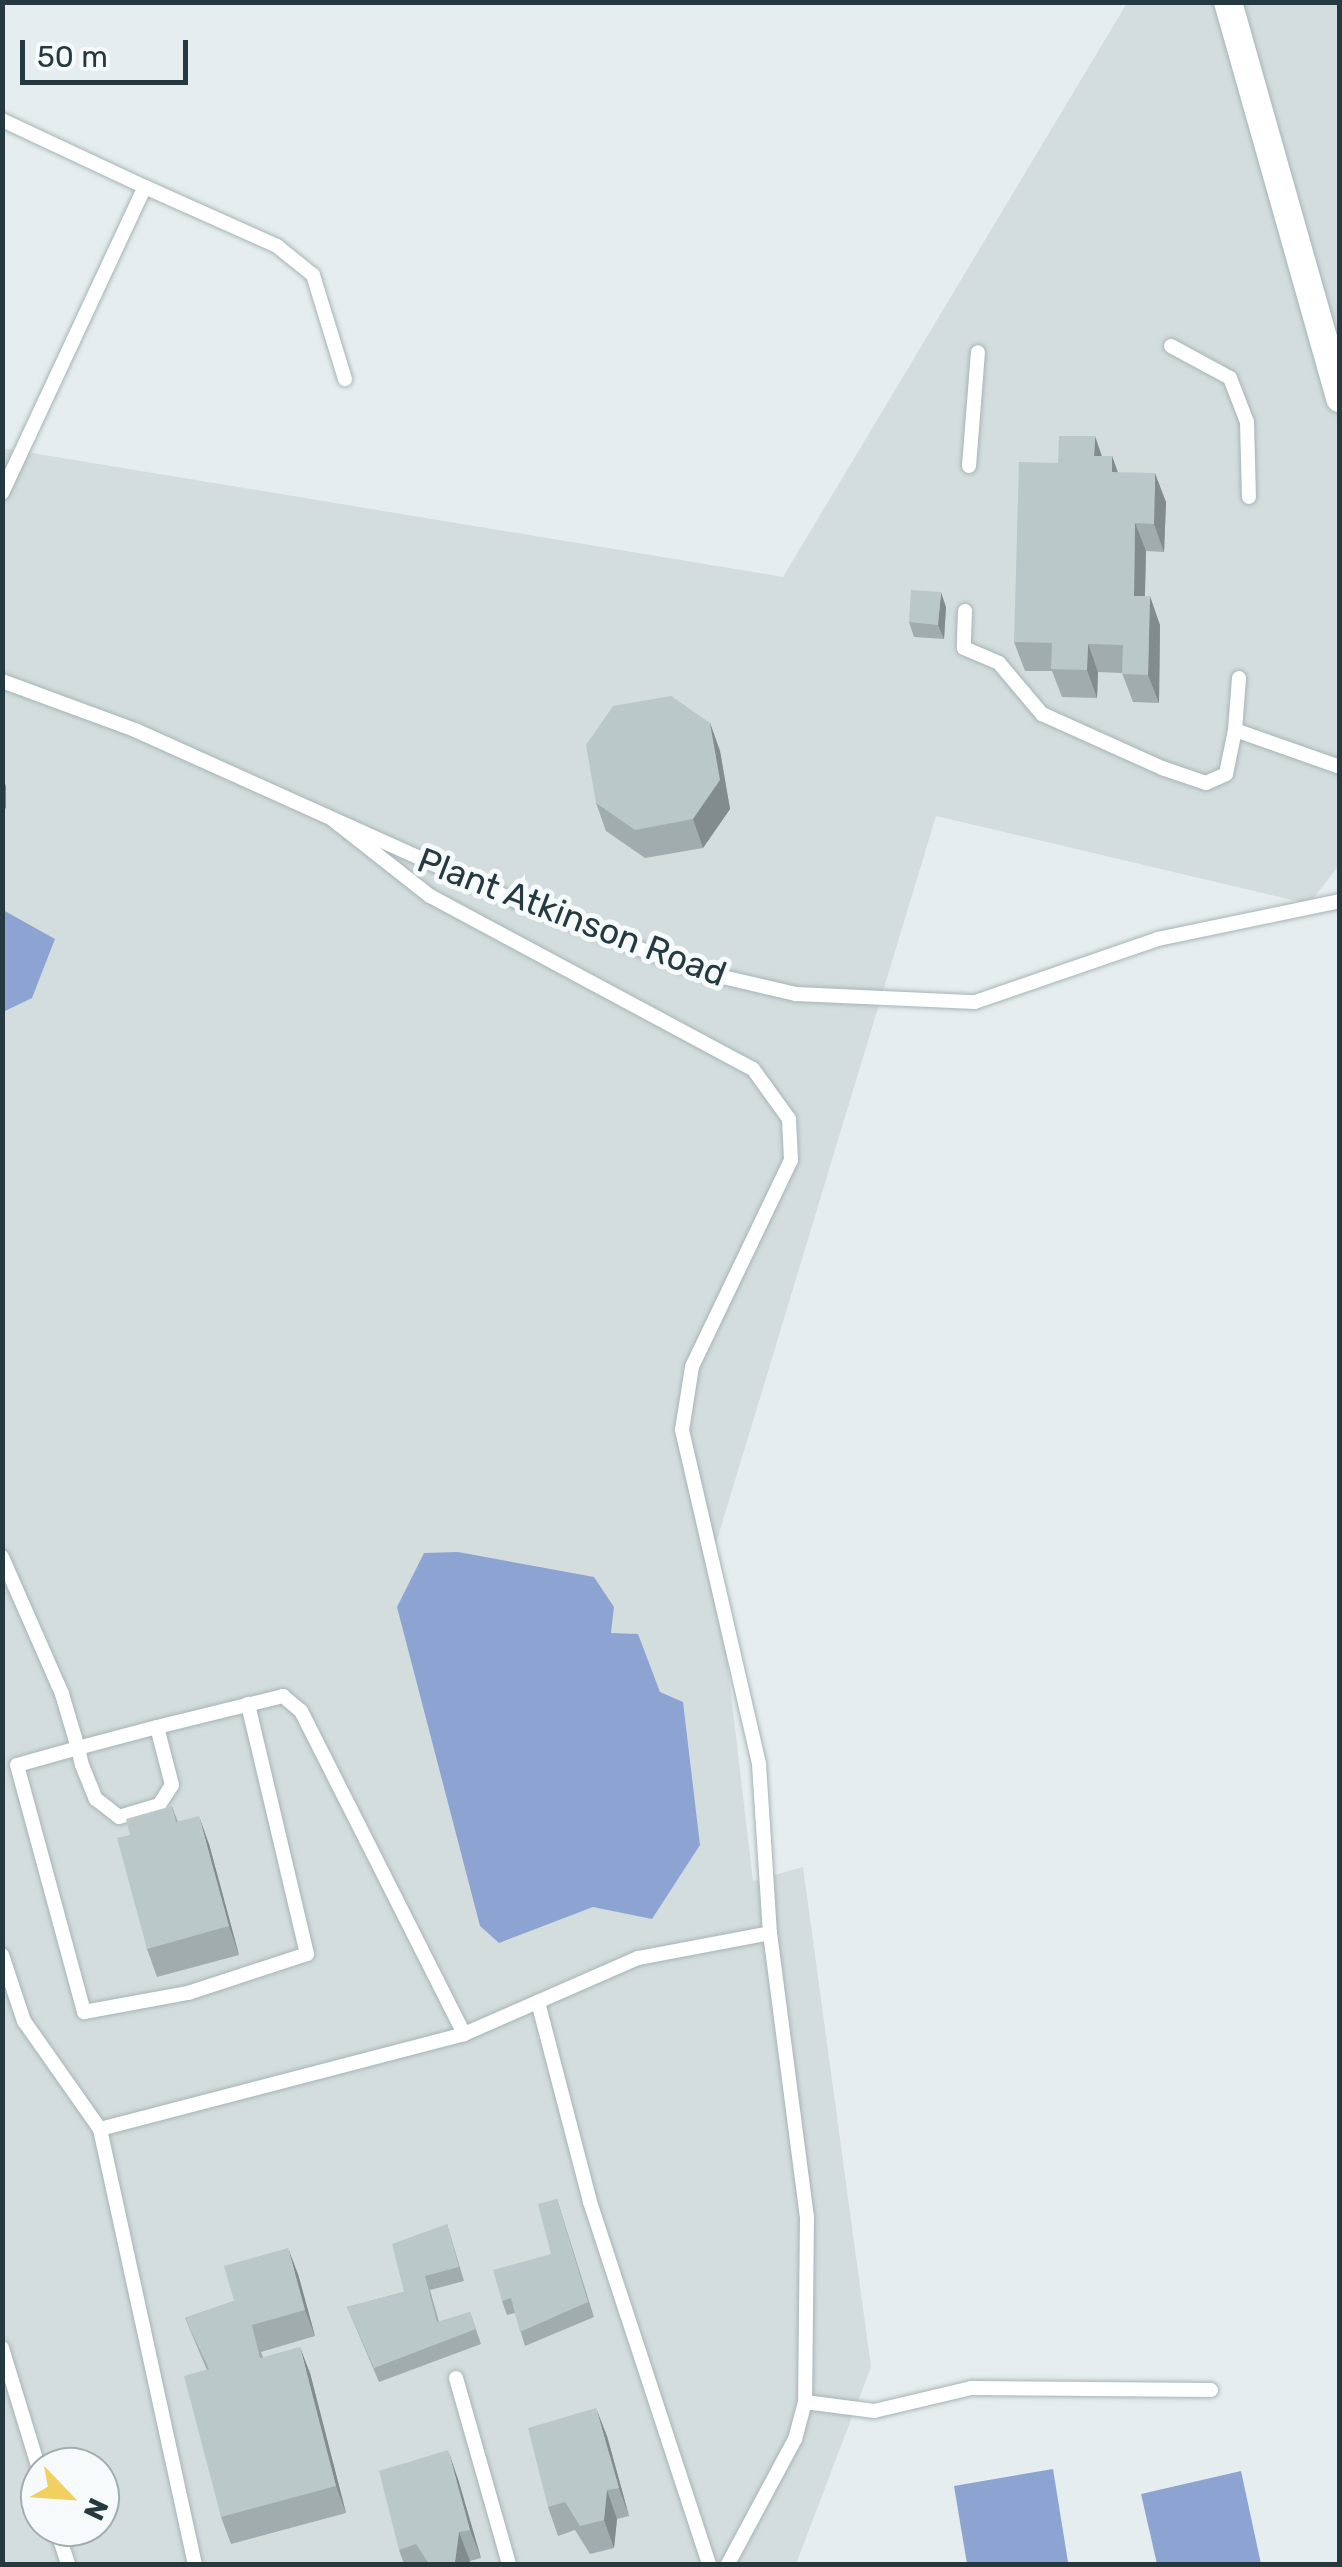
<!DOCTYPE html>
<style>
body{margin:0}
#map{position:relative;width:1342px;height:2567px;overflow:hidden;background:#e5edee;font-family:Rubik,sans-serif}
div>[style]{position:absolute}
.built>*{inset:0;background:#d3ddde}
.water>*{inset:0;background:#8da4d3}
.roads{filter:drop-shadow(0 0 2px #a7b3b6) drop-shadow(0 0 2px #a7b3b6)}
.service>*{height:14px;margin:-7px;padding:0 7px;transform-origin:7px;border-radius:7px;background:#fff}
.tertiary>*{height:28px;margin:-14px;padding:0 14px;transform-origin:14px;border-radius:14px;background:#fff}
.wall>*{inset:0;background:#a0acad}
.shaded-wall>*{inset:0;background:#828c8d}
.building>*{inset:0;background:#bac8c9}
span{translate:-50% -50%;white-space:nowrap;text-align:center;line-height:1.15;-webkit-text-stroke:10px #f6fafa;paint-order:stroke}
.street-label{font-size:35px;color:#243940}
.frame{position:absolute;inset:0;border:5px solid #243940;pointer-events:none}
.north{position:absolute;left:20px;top:2447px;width:100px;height:100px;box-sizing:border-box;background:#f6fafa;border:2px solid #a2adb0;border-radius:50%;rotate:115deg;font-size:28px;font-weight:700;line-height:40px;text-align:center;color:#243940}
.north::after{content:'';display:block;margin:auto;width:35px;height:45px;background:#f2d05f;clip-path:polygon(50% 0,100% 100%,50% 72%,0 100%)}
.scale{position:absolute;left:20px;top:40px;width:168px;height:45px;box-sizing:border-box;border:5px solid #243940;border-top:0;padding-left:12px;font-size:30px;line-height:35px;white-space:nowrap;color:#243940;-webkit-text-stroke:8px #f6fafa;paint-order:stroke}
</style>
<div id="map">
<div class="built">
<i style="clip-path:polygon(evenodd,1127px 3px,1339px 3px,1339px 865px,1309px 904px,936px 816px,714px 1550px,753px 1881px,803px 1867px,871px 2367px,796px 2564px,3px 2564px,2px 448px,783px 577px,1127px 3px,40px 2467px,100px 2467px,100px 2527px,40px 2527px,40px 2467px)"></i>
</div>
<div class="water">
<i style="clip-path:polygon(3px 910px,55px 939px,32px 998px,3px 1012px)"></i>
<i style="clip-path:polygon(458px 1552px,594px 1577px,614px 1607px,611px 1633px,638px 1634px,660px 1692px,683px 1702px,700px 1845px,652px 1919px,593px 1907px,499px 1943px,480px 1926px,397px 1607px,424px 1553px)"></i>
<i style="clip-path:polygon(1053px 2469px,1068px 2562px,967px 2564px,954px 2486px)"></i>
<i style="clip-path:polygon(1241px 2471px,1261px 2564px,1157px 2564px,1141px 2494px)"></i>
</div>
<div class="roads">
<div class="service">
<i style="left:2px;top:120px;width:158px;rotate:25.1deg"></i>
<i style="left:1171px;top:346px;width:67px;rotate:28.5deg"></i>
<i style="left:1230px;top:378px;width:47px;rotate:68.9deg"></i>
<i style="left:1247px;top:422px;width:75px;rotate:88.5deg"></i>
<i style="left:969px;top:466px;width:114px;rotate:-85.5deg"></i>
<i style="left:2px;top:493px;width:338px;rotate:-65deg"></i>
<i style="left:145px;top:187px;width:145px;rotate:24.1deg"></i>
<i style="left:277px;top:246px;width:46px;rotate:38.9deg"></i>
<i style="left:313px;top:275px;width:109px;rotate:72.9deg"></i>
<i style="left:965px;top:611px;width:37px;rotate:92deg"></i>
<i style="left:964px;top:648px;width:38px;rotate:23deg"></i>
<i style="left:999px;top:663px;width:67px;rotate:49.9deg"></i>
<i style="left:1042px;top:714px;width:132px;rotate:24.2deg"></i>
<i style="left:1162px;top:768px;width:46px;rotate:18.8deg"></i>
<i style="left:1206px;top:783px;width:22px;rotate:-24deg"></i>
<i style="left:1226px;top:774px;width:45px;rotate:-78.4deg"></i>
<i style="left:1239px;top:678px;width:52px;rotate:94.4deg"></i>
<i style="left:1235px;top:730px;width:111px;rotate:19.4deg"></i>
<i style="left:2px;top:681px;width:142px;rotate:20.2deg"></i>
<i style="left:135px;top:730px;width:407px;rotate:24.2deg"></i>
<i style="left:506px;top:897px;width:205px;rotate:21.2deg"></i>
<i style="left:697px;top:971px;width:102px;rotate:13.1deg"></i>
<i style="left:796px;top:994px;width:179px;rotate:2.6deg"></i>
<i style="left:975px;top:1002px;width:194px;rotate:-19deg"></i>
<i style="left:1158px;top:939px;width:186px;rotate:-11.8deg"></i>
<i style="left:332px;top:819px;width:125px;rotate:38.2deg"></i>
<i style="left:430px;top:896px;width:366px;rotate:28.2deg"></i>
<i style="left:753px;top:1069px;width:62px;rotate:54.2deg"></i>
<i style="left:789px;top:1119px;width:41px;rotate:87.2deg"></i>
<i style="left:791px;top:1160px;width:229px;rotate:115.6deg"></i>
<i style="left:692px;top:1367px;width:64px;rotate:99deg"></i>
<i style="left:682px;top:1430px;width:343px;rotate:77deg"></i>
<i style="left:759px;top:1764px;width:169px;rotate:86.3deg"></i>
<i style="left:770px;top:1933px;width:285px;rotate:82.6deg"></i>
<i style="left:807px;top:2216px;width:186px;rotate:90.6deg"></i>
<i style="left:805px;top:2402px;width:38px;rotate:105deg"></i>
<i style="left:795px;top:2439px;width:142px;rotate:118.2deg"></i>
<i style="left:2px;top:1557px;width:150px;rotate:66.3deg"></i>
<i style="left:62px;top:1694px;width:56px;rotate:73.5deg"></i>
<i style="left:78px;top:1748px;width:17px;rotate:77deg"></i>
<i style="left:82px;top:1765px;width:37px;rotate:68deg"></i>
<i style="left:96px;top:1799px;width:29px;rotate:38deg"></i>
<i style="left:119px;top:1817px;width:42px;rotate:-16.7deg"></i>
<i style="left:159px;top:1805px;width:24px;rotate:-57deg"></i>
<i style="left:172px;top:1785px;width:60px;rotate:-104.5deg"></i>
<i style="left:157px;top:1727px;width:82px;rotate:165.1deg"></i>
<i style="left:78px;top:1748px;width:63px;rotate:164.4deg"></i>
<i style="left:17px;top:1765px;width:256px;rotate:74.8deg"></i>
<i style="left:84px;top:2012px;width:106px;rotate:-10.4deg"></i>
<i style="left:188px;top:1993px;width:125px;rotate:-18.1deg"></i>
<i style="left:307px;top:1954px;width:257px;rotate:-103.3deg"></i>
<i style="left:157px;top:1727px;width:130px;rotate:-13.8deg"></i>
<i style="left:283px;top:1696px;width:23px;rotate:40deg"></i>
<i style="left:301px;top:1711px;width:362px;rotate:63.2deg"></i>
<i style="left:2px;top:1955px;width:70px;rotate:71.6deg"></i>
<i style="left:24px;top:2021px;width:132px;rotate:54.9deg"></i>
<i style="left:100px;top:2129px;width:376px;rotate:-14.6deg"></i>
<i style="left:464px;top:2034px;width:190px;rotate:-23.6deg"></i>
<i style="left:638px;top:1958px;width:134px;rotate:-10.7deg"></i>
<i style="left:538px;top:2002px;width:207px;rotate:75.4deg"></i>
<i style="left:590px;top:2202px;width:381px;rotate:71.8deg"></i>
<i style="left:100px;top:2129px;width:445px;rotate:77.7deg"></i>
<i style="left:2px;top:2348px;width:130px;rotate:73deg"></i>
<i style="left:456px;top:2378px;width:193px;rotate:74.1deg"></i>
<i style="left:805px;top:2402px;width:70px;rotate:7.4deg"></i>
<i style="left:874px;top:2411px;width:100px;rotate:-13.3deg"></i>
<i style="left:971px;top:2388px;width:240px;rotate:0.5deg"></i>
<i style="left:56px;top:2527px;width:39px;rotate:72deg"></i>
</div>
<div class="tertiary">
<i style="left:1228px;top:2px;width:412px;rotate:74.2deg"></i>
</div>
</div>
<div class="wall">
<i style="clip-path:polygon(1102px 456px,1112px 456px,1118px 472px,1166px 502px,1164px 552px,1146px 551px,1145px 596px,1160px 625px,1159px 703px,1133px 702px,1122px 673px,1098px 672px,1097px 698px,1062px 697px,1052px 671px,1025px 671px,1014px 642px,1058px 463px)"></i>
<i style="clip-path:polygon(946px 607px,944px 639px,914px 637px,909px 622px)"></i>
<i style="clip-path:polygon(710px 723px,720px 751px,730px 809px,703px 848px,645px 858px,606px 831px,596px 803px)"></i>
<i style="clip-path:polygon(172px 1806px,178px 1822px,209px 1844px,239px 1955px,157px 1977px,147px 1949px,130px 1835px)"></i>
<i style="clip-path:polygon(557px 2199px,594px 2317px,525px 2346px,515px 2313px,507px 2315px,502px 2301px,551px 2254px)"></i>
<i style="clip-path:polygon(447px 2224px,464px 2281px,430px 2290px,439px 2322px,470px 2312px,481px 2344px,379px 2382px,347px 2307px,404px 2292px)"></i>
<i style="clip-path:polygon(298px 2274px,315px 2336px,261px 2352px,263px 2357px,310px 2373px,346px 2513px,231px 2544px,221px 2517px,207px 2370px,185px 2318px,234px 2301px)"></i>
<i style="clip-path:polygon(607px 2436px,629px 2516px,617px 2519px,614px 2548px,590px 2554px,575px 2530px,558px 2536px,548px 2507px)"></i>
<i style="clip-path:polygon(458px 2479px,481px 2558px,470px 2561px,469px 2564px,404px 2564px,399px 2550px)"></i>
</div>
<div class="shaded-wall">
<i style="clip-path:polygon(1095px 436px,1105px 465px,1094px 456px)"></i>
<i style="clip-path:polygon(1112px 456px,1122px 485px,1112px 472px)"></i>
<i style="clip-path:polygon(1155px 473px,1166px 502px,1164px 552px,1154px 524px)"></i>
<i style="clip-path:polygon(1135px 523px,1146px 551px,1144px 624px,1134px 596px)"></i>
<i style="clip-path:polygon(941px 592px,946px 607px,944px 639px,938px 625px)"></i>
<i style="clip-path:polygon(1150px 596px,1160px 625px,1159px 703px,1148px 675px)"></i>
<i style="clip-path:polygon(1088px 644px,1098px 672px,1097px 698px,1087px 670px)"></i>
<i style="clip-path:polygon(710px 723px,720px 751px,730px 809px,703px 848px,693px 819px)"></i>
<i style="clip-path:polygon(2px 777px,6px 786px,6px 808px,2px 811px)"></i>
<i style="clip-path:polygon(199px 1816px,209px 1844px,239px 1955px,229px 1926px)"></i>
<i style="clip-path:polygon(288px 2248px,298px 2274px,315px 2336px,305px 2310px)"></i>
<i style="clip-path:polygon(300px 2347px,310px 2373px,346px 2513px,336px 2486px)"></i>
<i style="clip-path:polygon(596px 2408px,607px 2436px,629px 2516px,619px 2488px)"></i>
<i style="clip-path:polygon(448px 2450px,458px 2479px,481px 2558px,470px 2530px)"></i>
<i style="clip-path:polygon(607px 2490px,617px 2519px,614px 2548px,604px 2520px)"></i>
<i style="clip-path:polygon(459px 2532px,470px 2561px,469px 2564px,456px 2564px,455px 2562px)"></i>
</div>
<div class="building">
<i style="clip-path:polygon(1059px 436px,1095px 436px,1094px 456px,1112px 456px,1112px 472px,1155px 473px,1154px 524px,1135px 523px,1134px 596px,1150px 596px,1148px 675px,1122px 674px,1123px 645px,1088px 644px,1087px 670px,1051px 669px,1052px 643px,1014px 642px,1019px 462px,1058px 463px)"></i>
<i style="clip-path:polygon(911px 590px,941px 592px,938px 625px,909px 622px)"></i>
<i style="clip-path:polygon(671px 696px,710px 723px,720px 780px,693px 819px,635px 830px,596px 803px,586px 745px,613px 706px)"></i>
<i style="clip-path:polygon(172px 1806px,176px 1822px,199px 1816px,229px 1926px,147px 1949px,117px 1838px,130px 1835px,126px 1819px)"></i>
<i style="clip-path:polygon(557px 2199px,588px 2302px,520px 2332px,511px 2298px,502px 2301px,493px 2270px,551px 2254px,538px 2204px)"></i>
<i style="clip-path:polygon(447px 2224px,459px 2267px,425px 2276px,437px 2322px,470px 2312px,476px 2329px,374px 2368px,347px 2307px,404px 2292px,392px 2244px)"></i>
<i style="clip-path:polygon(288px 2248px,305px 2310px,252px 2325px,260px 2358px,300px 2347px,336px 2486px,221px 2517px,184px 2376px,209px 2369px,185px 2318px,234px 2301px,224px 2266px)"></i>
<i style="clip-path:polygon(596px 2408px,619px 2488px,607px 2490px,604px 2520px,580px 2526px,565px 2502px,548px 2507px,528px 2428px)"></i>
<i style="clip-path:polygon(448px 2450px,470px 2530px,459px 2532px,455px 2562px,445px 2564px,429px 2564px,416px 2544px,399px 2550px,379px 2471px)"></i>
</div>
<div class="street-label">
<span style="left:572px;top:917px;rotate:21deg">Plant Atkinson Road</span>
</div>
<div class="frame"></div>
<div class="north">N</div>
<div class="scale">50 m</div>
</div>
